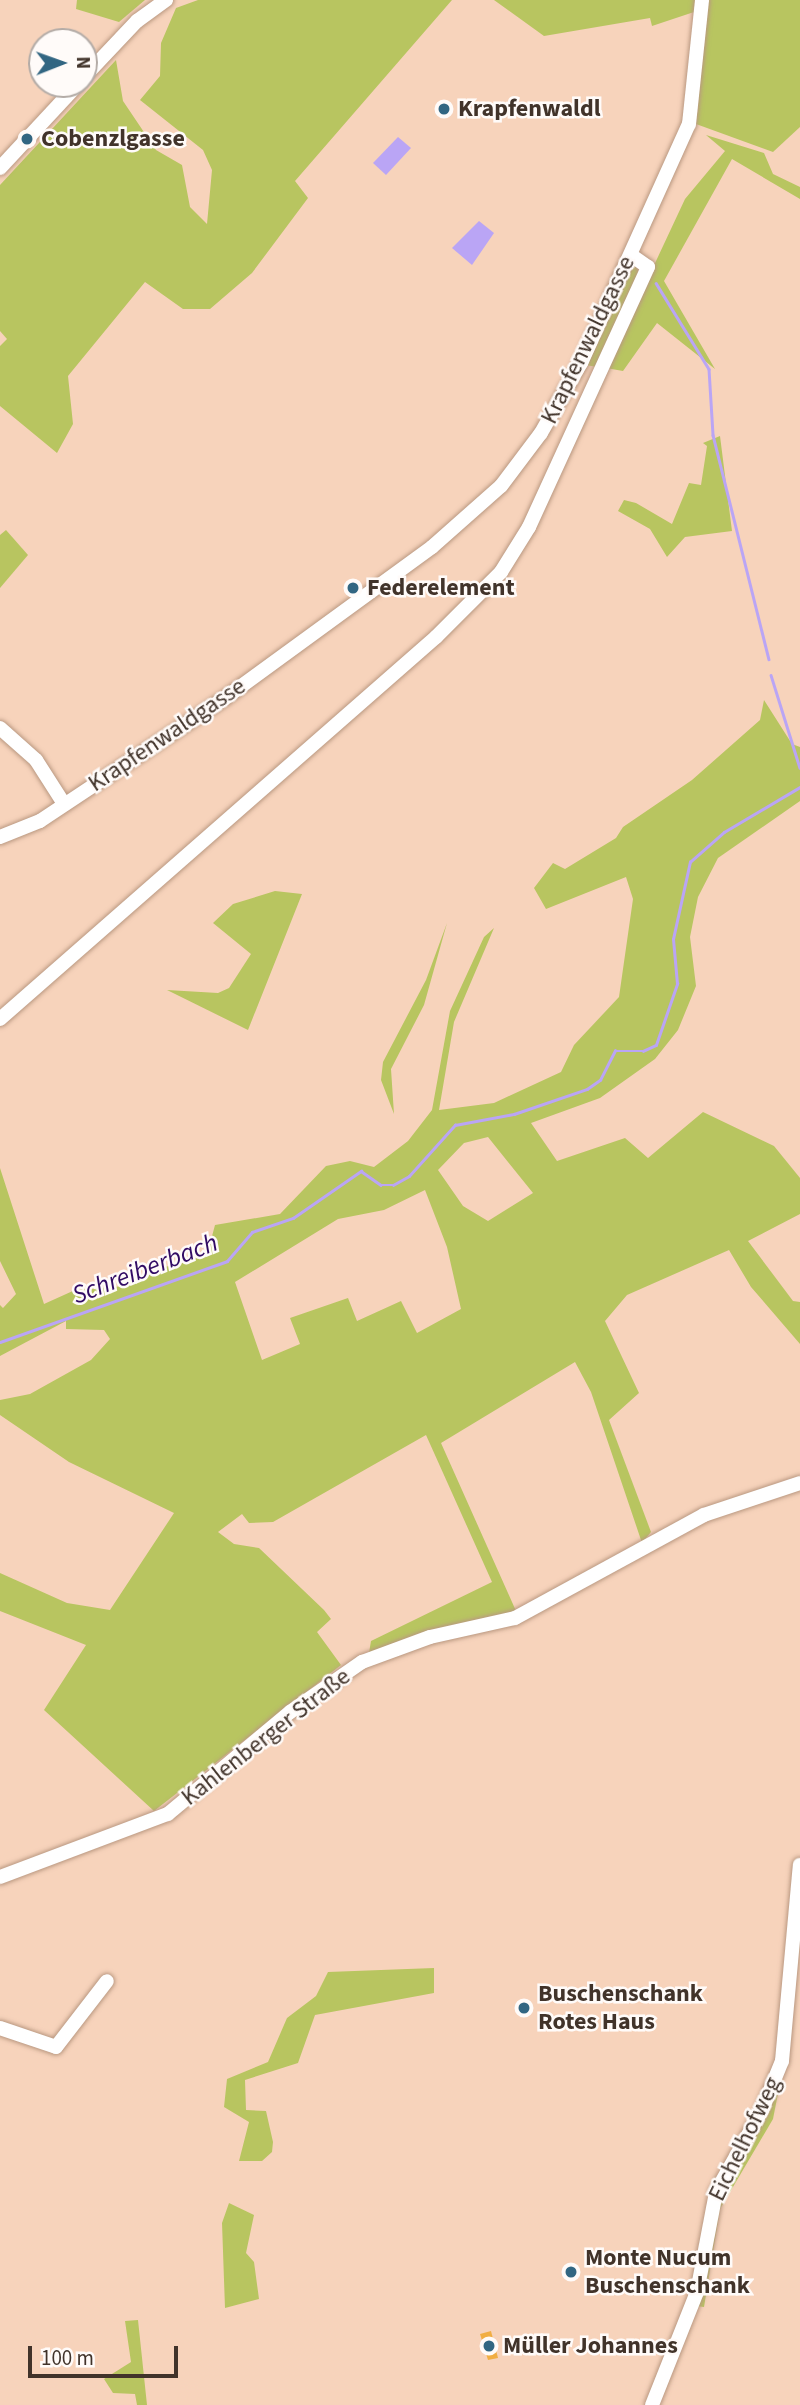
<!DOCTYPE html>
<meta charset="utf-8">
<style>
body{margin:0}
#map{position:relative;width:800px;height:2405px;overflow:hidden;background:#f7d3bb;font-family:"Source Sans 3",sans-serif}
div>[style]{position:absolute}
.green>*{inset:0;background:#b8c560}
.water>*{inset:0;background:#baa5f5}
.stream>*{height:2.5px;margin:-1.25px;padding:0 1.25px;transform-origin:1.25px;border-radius:1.25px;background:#baa5f5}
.building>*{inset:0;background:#f1ae43}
.roads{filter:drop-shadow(0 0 2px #b99881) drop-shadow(0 0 2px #b99881)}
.minor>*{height:14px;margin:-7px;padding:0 7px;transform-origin:7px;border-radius:7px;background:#fff}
.dots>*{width:19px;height:19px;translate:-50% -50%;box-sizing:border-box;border:4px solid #fffbf9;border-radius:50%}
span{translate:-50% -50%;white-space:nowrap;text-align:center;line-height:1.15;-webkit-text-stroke:5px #fffbf9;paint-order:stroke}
.poi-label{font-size:24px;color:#41332a;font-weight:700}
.left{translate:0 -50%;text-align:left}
.street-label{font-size:24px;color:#41332a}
.water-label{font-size:26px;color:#320b64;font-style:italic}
.north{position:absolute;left:28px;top:28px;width:70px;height:70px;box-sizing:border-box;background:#fffbf9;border:2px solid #b3aba6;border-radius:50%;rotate:89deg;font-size:19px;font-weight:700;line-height:28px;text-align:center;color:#41332a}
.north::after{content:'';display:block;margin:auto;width:24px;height:32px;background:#326682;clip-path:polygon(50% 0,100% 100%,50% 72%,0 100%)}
.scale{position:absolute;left:28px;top:2346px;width:150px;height:32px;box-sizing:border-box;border:4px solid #41332a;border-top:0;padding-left:9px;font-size:21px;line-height:24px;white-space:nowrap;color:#41332a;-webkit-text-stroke:5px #fffbf9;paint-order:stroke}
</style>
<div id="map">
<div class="green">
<i style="clip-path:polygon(77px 0,145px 0,119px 22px,76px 9px)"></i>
<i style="clip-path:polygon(198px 0,452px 0,295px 181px,308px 198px,252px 273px,210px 309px,183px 309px,145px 282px,68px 376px,73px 424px,57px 453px,0 406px,0 346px,7px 339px,0 331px,0 185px,116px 60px,123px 101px,156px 150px,182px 165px,190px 207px,207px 224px,212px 170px,203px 150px,140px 100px,160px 76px,161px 43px,176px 8px)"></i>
<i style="clip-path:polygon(494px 0,697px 0,694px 12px,652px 26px,650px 18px,544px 36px)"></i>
<i style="clip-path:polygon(708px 0,800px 0,800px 127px,773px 152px,696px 124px)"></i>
<i style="clip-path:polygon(706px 135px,764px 153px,773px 174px,800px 187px,800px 199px,732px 159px,664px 281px,715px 369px,657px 323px,623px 371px,606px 368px,685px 199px,725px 151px)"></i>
<i style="clip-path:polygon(635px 263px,639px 273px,598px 367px,585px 365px)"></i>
<i style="clip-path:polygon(720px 436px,732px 531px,685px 537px,667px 557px,650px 529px,618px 511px,624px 500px,636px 503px,672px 524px,689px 483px,701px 485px,707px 446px,703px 443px)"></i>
<i style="clip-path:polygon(6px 530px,28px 555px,0 588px,0 535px)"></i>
<i style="clip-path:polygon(evenodd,764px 700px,792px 744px,800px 747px,800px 801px,718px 858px,698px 897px,690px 937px,696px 986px,678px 1030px,655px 1059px,600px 1098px,531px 1123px,557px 1161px,625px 1138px,648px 1158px,703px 1112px,774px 1146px,800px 1178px,800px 1214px,748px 1241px,793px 1301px,800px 1302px,800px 1344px,751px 1287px,729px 1250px,627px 1295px,605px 1321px,639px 1393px,609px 1420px,651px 1532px,642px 1543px,591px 1392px,575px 1362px,441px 1443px,516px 1611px,369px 1653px,371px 1641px,492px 1582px,426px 1435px,273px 1522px,249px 1523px,242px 1514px,218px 1532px,234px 1544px,259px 1548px,324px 1610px,331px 1619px,317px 1632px,341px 1665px,154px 1811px,44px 1710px,86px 1645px,0 1611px,0 1573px,67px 1603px,110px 1610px,174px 1513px,69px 1462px,0 1415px,0 1400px,30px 1394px,91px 1360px,110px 1339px,104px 1330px,66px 1329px,66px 1321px,0 1356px,0 1305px,3px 1308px,16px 1294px,0 1261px,0 1168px,44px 1304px,75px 1290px,125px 1286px,147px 1271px,191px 1261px,208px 1251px,215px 1225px,280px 1214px,326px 1166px,350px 1161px,374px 1167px,408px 1141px,432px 1110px,450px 1011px,484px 937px,494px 928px,454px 1022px,439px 1110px,494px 1103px,561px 1072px,574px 1045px,619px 997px,633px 899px,626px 877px,546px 909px,534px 888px,553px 863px,565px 869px,616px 838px,623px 827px,692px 780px,760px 720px,764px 700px,488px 1137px,533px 1193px,488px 1221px,463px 1206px,438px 1170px,464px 1143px,488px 1137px,764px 700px,425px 1190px,447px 1247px,461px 1309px,417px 1333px,401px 1301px,357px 1321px,348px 1298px,290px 1318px,300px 1344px,262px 1360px,235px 1282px,338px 1219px,384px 1210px,425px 1190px)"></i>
<i style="clip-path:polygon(275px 891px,302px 894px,248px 1030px,167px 990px,218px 993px,229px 988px,251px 954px,213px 923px,233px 904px)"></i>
<i style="clip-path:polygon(447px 923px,424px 1005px,391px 1069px,394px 1114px,381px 1080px,383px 1062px,426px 980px)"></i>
<i style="clip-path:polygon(434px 1968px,434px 1993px,315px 2015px,298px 2063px,245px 2080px,246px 2110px,266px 2111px,273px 2142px,272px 2152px,262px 2161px,239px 2161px,249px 2122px,224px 2107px,227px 2079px,268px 2062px,287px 2018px,316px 1996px,328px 1972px)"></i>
<i style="clip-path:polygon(781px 2078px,773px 2119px,720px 2209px,704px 2307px,696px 2306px,713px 2214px)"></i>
<i style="clip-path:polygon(229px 2203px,254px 2215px,246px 2253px,254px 2262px,259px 2299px,225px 2308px,222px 2223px)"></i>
<i style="clip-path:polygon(138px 2320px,147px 2405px,137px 2405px,135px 2394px,113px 2393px,104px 2379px,131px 2362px,125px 2321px)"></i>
</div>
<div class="water">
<i style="clip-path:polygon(398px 137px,411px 148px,386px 175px,373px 163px)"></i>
<i style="clip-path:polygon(479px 221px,494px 233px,472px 265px,452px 248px)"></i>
</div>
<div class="stream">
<i style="left:656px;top:283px;width:101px;rotate:58.4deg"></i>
<i style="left:709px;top:369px;width:66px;rotate:86.5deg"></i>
<i style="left:713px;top:435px;width:231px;rotate:76deg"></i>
<i style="left:771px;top:675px;width:97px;rotate:72.7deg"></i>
<i style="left:0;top:1342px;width:241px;rotate:-19.6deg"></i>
<i style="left:227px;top:1261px;width:38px;rotate:-49deg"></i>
<i style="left:252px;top:1232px;width:43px;rotate:-18.9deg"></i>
<i style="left:293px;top:1218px;width:83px;rotate:-34.7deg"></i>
<i style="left:361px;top:1171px;width:24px;rotate:35deg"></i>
<i style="left:381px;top:1185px;width:12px"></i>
<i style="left:393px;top:1185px;width:18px;rotate:-29deg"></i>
<i style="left:409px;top:1176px;width:69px;rotate:-48deg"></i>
<i style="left:455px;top:1125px;width:60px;rotate:-10.6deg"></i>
<i style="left:514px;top:1114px;width:77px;rotate:-18.9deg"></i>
<i style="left:587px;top:1089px;width:16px;rotate:-35deg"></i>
<i style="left:600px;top:1080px;width:33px;rotate:-63deg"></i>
<i style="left:615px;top:1051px;width:28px"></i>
<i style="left:643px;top:1051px;width:14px;rotate:-25deg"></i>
<i style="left:656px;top:1045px;width:65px;rotate:-71deg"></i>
<i style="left:677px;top:984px;width:45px;rotate:-95.1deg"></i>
<i style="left:673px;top:939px;width:79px;rotate:-77.6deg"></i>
<i style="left:690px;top:862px;width:45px;rotate:-41.4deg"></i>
<i style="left:724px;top:832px;width:88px;rotate:-30.6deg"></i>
</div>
<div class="building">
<i style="clip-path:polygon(491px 2331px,498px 2358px,488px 2360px,480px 2334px)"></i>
</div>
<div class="roads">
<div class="minor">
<i style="left:84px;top:77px;width:77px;rotate:-46.6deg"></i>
<i style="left:137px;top:21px;width:36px;rotate:-36deg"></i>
<i style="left:0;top:168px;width:115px;rotate:-47.1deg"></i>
<i style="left:0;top:728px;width:48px;rotate:41.6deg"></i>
<i style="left:36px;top:760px;width:52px;rotate:57.5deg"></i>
<i style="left:0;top:837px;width:43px;rotate:-21.8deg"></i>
<i style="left:40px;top:821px;width:222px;rotate:-33.6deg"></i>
<i style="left:225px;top:698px;width:256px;rotate:-36.1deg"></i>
<i style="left:432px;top:547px;width:92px;rotate:-41.5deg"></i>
<i style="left:501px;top:486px;width:66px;rotate:-53deg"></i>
<i style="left:541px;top:433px;width:81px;rotate:-60.3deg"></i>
<i style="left:581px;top:363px;width:262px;rotate:-65.7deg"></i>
<i style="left:689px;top:124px;width:125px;rotate:-84deg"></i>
<i style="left:0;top:1019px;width:580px;rotate:-41.22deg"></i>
<i style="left:436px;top:637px;width:92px;rotate:-45deg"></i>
<i style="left:501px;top:572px;width:53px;rotate:-58.1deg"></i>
<i style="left:529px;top:527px;width:286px;rotate:-65.4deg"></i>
<i style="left:648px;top:267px;width:21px;rotate:-145deg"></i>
<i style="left:0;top:1877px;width:179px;rotate:-20.6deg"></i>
<i style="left:168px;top:1814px;width:159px;rotate:-39.9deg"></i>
<i style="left:290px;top:1712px;width:88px;rotate:-34.8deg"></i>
<i style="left:362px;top:1662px;width:72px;rotate:-20.2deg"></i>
<i style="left:430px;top:1637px;width:87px;rotate:-12.6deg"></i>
<i style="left:515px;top:1618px;width:215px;rotate:-28.6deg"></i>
<i style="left:704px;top:1515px;width:101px;rotate:-18.4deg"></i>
<i style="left:0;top:2028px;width:59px;rotate:18.7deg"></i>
<i style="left:56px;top:2047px;width:83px;rotate:-52.3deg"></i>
<i style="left:652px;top:2405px;width:122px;rotate:-68.3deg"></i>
<i style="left:697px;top:2292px;width:102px;rotate:-79.2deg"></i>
<i style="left:716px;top:2192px;width:94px;rotate:-60.7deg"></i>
<i style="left:762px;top:2110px;width:53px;rotate:-67.8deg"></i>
<i style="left:782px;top:2061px;width:197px;rotate:-84.8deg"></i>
</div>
</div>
<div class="dots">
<i style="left:444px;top:109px;background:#326682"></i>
<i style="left:27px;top:139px;background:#326682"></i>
<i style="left:353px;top:588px;background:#326682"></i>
<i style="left:524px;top:2008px;background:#326682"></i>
<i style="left:571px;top:2272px;background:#326682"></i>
<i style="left:489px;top:2346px;background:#326682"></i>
</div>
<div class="poi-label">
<span class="left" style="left:458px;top:109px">Krapfenwaldl</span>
<span class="left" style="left:41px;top:139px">Cobenzlgasse</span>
<span class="left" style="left:367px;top:588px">Federelement</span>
<span class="left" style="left:538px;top:2008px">Buschenschank<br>Rotes Haus</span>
<span class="left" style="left:585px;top:2272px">Monte Nucum<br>Buschenschank</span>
<span class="left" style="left:503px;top:2346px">Müller Johannes</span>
</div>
<div class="street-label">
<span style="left:588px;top:340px;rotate:-64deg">Krapfenwaldgasse</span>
<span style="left:167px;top:735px;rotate:-34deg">Krapfenwaldgasse</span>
<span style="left:266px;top:1737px;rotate:-38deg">Kahlenberger Straße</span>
<span style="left:745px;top:2139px;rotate:-64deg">Eichelhofweg</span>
</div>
<div class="water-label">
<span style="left:145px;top:1269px;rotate:-21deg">Schreiberbach</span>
</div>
<div class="north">N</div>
<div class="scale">100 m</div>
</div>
